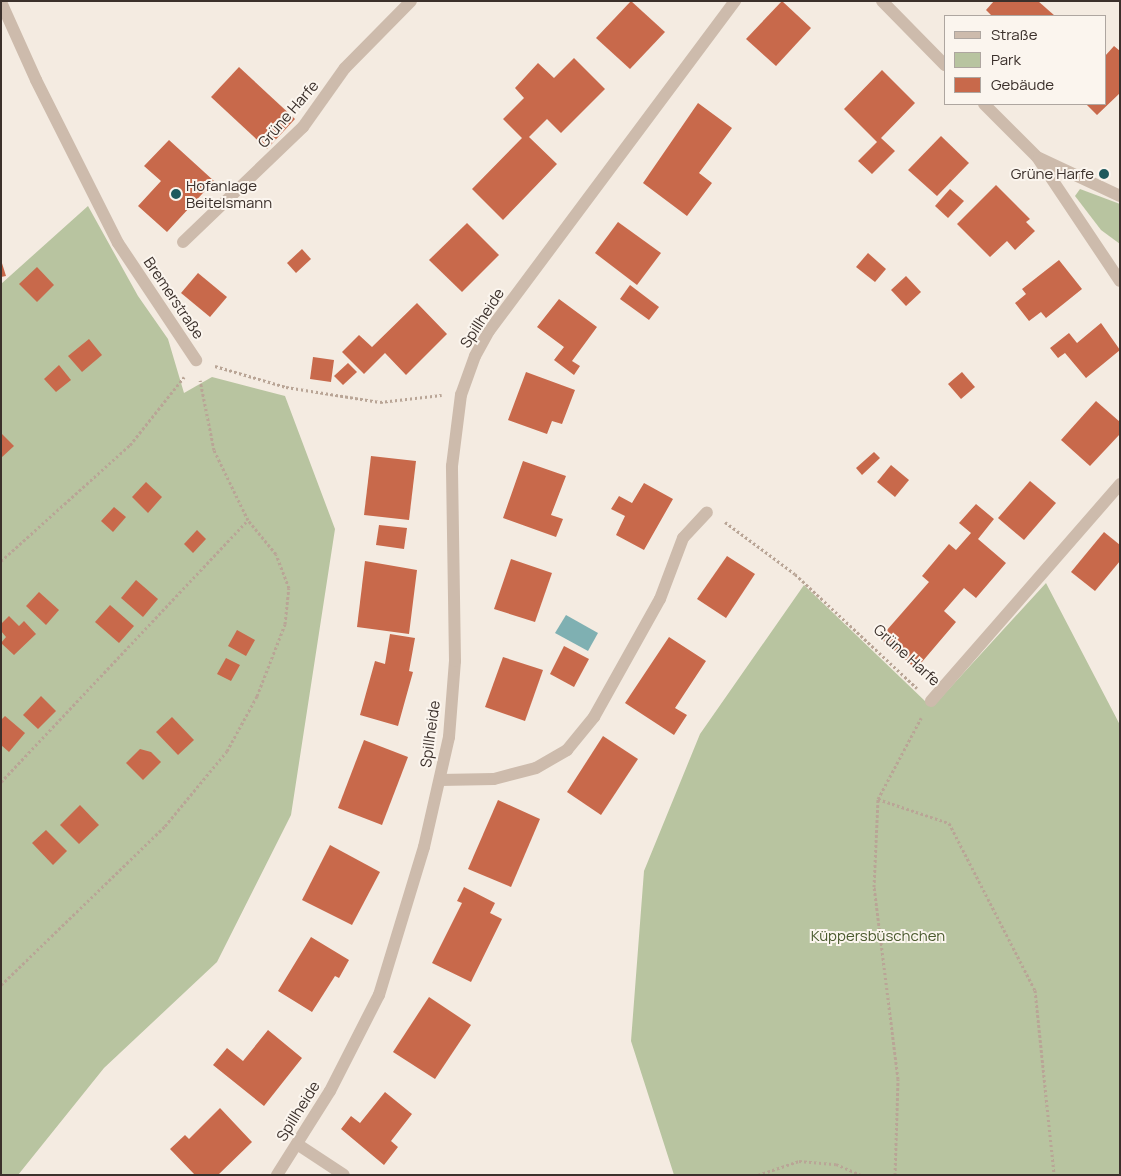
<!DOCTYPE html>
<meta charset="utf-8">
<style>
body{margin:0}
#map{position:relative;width:1121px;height:1176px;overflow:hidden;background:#f4ebe1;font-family:Manrope,sans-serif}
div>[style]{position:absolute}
.green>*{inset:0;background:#b8c4a0}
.water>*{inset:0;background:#7fb0b2}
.building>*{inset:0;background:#c8694b}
.path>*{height:3px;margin-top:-1.5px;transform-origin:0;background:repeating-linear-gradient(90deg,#b9a596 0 2.5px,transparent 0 5px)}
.minor>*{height:12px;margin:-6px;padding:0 6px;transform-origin:6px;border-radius:6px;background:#cdbbac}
.dots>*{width:14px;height:14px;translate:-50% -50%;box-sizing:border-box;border:2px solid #fbf5ee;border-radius:50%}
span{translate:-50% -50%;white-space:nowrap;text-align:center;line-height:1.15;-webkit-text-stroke:4px #fbf5ee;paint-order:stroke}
.street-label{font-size:15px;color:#3b302b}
.poi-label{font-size:15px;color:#3b302b}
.right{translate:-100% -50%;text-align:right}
.left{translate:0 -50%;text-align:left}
.park-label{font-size:15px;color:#4a5a2e}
.frame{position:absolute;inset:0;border:2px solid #3b302b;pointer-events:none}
.legend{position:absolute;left:944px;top:15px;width:162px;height:90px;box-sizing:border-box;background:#fbf5ee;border:1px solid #aea6a0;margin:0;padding:6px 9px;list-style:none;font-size:15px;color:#3b302b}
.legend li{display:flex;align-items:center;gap:10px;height:25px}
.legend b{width:25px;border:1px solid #aea6a0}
</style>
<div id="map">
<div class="green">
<i style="clip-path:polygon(1080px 189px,1120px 204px,1120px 244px,1101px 230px,1075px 196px)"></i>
<i style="clip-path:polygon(88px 206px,138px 296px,168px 339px,184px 393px,212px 377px,285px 396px,335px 529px,291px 815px,217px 962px,104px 1068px,18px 1175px,1px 1175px,1px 284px)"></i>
<i style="clip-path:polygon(1046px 583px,1120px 725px,1120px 1175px,674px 1175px,631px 1041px,644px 871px,700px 734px,804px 585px,926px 702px,937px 702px)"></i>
</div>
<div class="water">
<i style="clip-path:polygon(566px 615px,598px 633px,588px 651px,555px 633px)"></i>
</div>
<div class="building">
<i style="clip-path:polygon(631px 1px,665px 32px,630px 69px,596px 38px)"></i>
<i style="clip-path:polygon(782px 1px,811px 28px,776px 66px,746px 39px)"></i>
<i style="clip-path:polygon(994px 1px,1038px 1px,1055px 16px,992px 16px,986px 10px)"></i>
<i style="clip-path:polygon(1114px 46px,1120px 51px,1120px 93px,1097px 115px,1086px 104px,1105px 104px,1105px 56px)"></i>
<i style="clip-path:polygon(574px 58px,605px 89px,561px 133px,547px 119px,529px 137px,557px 164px,503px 220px,472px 189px,522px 138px,503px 119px,524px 98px,515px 88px,538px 63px,554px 78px)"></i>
<i style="clip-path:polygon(239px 67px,295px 119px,267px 149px,211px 97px)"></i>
<i style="clip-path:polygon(882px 70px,915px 103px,881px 138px,895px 151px,872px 174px,858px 161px,877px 142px,844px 109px)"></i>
<i style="clip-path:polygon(698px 103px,732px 128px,699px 173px,712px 183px,687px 216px,643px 183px)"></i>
<i style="clip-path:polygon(941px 136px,969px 163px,937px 196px,908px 170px)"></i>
<i style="clip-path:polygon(169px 140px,214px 181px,167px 232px,138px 206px,161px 181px,144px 166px)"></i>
<i style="clip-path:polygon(996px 185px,1030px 219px,1026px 222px,1035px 231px,1015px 250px,1007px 241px,990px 257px,957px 224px)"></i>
<i style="clip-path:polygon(950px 189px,964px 201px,948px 218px,935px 206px)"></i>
<i style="clip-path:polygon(618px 222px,661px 253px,637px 285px,595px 253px)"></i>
<i style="clip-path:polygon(467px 223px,499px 255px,462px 292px,429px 260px)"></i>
<i style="clip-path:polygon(302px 249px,311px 259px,296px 273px,287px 263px)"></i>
<i style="clip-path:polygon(868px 253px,886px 269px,875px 282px,856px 267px)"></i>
<i style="clip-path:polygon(1px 260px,6px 276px,1px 277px)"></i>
<i style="clip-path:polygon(1059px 260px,1082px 289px,1046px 318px,1041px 312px,1029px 321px,1015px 303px,1026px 294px,1022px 289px)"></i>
<i style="clip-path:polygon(37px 267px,54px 285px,37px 302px,19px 284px)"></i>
<i style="clip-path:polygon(198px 273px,227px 297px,210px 317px,181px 293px)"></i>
<i style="clip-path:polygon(906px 276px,921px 292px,906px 306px,891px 290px)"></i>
<i style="clip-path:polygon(630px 285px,659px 307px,649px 320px,620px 299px)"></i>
<i style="clip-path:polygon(559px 299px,597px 327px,572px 361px,580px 366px,574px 375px,554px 360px,564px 347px,537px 327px)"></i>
<i style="clip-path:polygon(417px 303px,447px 334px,406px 375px,385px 353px,364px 374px,342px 352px,359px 335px,372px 347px)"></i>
<i style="clip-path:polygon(1101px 323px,1120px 350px,1086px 378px,1065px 353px,1058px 358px,1050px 348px,1069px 333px,1077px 343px)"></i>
<i style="clip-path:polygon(89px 339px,102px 355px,82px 372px,68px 356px)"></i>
<i style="clip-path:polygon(313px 357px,334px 360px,331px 382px,310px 379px)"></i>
<i style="clip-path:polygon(348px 363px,357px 372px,343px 385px,334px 376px)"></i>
<i style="clip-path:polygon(59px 365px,71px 380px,56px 392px,44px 379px)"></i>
<i style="clip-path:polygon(526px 372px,575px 390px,562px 424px,552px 421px,547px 434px,508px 420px)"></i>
<i style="clip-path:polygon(962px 372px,975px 387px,961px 399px,948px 384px)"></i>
<i style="clip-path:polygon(1096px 401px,1120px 422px,1120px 434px,1090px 466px,1061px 440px)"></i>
<i style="clip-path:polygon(1px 433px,14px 446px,1px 458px)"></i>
<i style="clip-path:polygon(874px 452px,880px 458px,862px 475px,856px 468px)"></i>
<i style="clip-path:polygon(371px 456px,416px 461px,409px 520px,364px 515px)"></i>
<i style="clip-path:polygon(523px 461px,566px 476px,551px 515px,563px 519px,556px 537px,503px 518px)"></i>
<i style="clip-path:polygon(891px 465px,909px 480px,895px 497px,877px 482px)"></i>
<i style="clip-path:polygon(1030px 481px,1056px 503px,1024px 540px,998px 518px)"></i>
<i style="clip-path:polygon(146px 482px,162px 497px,148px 513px,132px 497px)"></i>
<i style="clip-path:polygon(644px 483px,673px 499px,644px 550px,616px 535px,625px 516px,611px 509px,619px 496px,632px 503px)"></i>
<i style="clip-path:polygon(976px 504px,994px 519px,978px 539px,1006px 563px,976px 598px,964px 588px,944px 611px,956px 622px,916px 669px,880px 638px,929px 582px,922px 576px,949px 544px,956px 550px,971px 533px,959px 523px)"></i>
<i style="clip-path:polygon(114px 507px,126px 517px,113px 532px,101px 521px)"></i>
<i style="clip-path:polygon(379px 525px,407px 528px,404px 549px,376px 545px)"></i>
<i style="clip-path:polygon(197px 530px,206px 539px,193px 553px,184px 544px)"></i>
<i style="clip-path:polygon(1104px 532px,1120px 545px,1120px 561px,1095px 591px,1071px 572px)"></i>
<i style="clip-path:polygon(727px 556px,755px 574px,726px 618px,697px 599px)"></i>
<i style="clip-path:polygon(511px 559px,552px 573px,535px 622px,494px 609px)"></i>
<i style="clip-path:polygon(365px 561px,417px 570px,409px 634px,357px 627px)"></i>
<i style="clip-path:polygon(136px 580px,158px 599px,143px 617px,121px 598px)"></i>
<i style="clip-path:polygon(39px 592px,59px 610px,46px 625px,26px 606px)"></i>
<i style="clip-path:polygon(110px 605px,134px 626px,119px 643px,95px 622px)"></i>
<i style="clip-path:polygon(9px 616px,19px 626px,24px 621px,36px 634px,14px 655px,1px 643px,6px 637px,1px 631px,1px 624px)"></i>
<i style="clip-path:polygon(237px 630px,255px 640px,246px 656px,228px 646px)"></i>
<i style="clip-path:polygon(390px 634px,415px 638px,409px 671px,413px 672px,398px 726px,360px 715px,375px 661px,385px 664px)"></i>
<i style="clip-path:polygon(669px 637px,706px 661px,675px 708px,687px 715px,674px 735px,625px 703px)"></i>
<i style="clip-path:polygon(564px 646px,589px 659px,574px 687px,550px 674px)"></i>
<i style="clip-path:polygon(503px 657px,543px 670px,525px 721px,485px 707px)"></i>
<i style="clip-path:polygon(226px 658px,240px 665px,231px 681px,217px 674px)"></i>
<i style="clip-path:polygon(41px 696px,56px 711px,38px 729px,23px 715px)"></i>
<i style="clip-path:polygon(5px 716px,25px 733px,9px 752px,1px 745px,1px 720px)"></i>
<i style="clip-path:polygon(172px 717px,194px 740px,178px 755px,156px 732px)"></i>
<i style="clip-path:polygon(603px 736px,638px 759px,601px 815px,567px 792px)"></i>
<i style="clip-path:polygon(364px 740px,408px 757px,382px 825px,338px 808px)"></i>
<i style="clip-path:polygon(140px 749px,151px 752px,161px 762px,143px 780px,126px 763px)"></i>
<i style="clip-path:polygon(498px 800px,540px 819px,511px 887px,468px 869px)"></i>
<i style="clip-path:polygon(80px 805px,99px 825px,79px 844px,60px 825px)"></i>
<i style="clip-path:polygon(46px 830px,67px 851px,53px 865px,32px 843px)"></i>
<i style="clip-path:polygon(330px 845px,380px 872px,352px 925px,302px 900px)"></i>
<i style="clip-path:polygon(464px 887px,495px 903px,490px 913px,502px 919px,471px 982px,432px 963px,462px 903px,457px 901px)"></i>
<i style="clip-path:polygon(311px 937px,349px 960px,339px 978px,335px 976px,312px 1012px,278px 991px)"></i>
<i style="clip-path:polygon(429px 997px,471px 1025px,435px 1079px,393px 1052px)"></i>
<i style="clip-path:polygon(268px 1030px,302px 1058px,264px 1106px,213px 1065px,227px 1048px,243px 1061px)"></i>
<i style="clip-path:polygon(385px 1092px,412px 1114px,391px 1141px,398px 1147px,384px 1165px,341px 1129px,351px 1116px,360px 1123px)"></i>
<i style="clip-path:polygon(220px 1108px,252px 1142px,218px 1175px,195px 1175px,170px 1149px,185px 1135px,189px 1139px)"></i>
</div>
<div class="path">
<i style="left:215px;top:366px;width:74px;rotate:16.5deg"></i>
<i style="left:286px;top:387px;width:95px;rotate:9.1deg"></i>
<i style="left:380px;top:402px;width:62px;rotate:-6.4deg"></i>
<i style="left:725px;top:522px;width:87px;rotate:36.6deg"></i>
<i style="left:795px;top:574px;width:167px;rotate:43.1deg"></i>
<i style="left:1px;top:561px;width:173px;rotate:-42deg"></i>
<i style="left:130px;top:445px;width:87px;rotate:-51.5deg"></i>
<i style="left:1px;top:782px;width:360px;rotate:-46.7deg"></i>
<i style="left:878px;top:799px;width:75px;rotate:18.7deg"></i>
<i style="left:949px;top:823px;width:188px;rotate:62.8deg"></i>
<i style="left:1035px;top:990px;width:186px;rotate:84.1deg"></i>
<i style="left:1px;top:985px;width:228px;rotate:-44.1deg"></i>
<i style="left:165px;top:826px;width:97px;rotate:-50.4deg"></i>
<i style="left:227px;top:751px;width:63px;rotate:-61.4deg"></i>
<i style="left:257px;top:696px;width:77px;rotate:-68.7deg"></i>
<i style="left:285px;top:624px;width:36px;rotate:-84deg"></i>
<i style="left:289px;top:588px;width:36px;rotate:-111deg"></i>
<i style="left:276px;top:554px;width:44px;rotate:-129.5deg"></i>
<i style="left:248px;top:520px;width:78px;rotate:-115.9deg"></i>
<i style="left:214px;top:450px;width:71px;rotate:-101.3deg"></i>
<i style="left:758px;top:1175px;width:43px;rotate:-18.9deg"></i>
<i style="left:799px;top:1161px;width:37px;rotate:5deg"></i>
<i style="left:836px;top:1164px;width:27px;rotate:24deg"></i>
<i style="left:895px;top:1175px;width:96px;rotate:-88.2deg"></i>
<i style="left:898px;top:1079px;width:193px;rotate:-97.1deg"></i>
<i style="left:874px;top:887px;width:88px;rotate:-87.4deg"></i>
<i style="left:878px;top:799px;width:92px;rotate:-62deg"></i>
</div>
<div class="minor">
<i style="left:882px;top:1px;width:90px;rotate:45.5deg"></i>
<i style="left:1px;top:2px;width:85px;rotate:65.8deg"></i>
<i style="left:36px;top:80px;width:182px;rotate:63.3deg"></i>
<i style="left:118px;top:243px;width:141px;rotate:56.3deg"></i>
<i style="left:984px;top:104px;width:75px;rotate:45deg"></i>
<i style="left:1037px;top:157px;width:149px;rotate:56.2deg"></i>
<i style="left:1039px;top:158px;width:89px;rotate:25.1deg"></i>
<i style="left:183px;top:242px;width:166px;rotate:-43.8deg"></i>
<i style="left:303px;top:127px;width:72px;rotate:-54.6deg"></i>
<i style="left:345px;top:68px;width:94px;rotate:-45.4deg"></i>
<i style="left:931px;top:701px;width:288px;rotate:-48.9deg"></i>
<i style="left:440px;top:780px;width:54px;rotate:-1.1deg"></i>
<i style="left:494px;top:779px;width:43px;rotate:-14.7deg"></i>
<i style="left:536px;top:768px;width:36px;rotate:-30deg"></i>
<i style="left:567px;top:750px;width:43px;rotate:-50.7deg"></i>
<i style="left:594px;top:717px;width:135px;rotate:-60.8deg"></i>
<i style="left:660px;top:599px;width:65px;rotate:-69.3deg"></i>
<i style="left:683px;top:538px;width:35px;rotate:-47deg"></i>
<i style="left:297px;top:1144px;width:56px;rotate:33.4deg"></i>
<i style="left:277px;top:1175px;width:99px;rotate:-57.8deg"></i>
<i style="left:330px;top:1091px;width:108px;rotate:-63deg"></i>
<i style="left:379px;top:995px;width:155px;rotate:-73.1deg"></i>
<i style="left:424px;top:847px;width:113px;rotate:-77.2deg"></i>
<i style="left:449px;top:737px;width:76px;rotate:-85.5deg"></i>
<i style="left:455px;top:661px;width:195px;rotate:-90.9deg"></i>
<i style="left:452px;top:466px;width:72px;rotate:-82.8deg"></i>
<i style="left:461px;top:395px;width:41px;rotate:-70.3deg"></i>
<i style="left:475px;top:356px;width:29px;rotate:-61deg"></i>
<i style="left:489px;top:331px;width:412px;rotate:-53.3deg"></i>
</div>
<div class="dots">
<i style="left:1104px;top:174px;background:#1f5a5e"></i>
<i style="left:176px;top:194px;background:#1f5a5e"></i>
</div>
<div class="street-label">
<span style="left:288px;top:114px;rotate:-49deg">Grüne Harfe</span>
<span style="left:174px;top:298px;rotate:56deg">Bremerstraße</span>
<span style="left:482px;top:318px;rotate:-57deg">Spillheide</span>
<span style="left:907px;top:655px;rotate:42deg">Grüne Harfe</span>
<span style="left:430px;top:734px;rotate:-82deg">Spillheide</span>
<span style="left:298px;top:1111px;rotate:-58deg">Spillheide</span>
</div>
<div class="poi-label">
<span class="right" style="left:1094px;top:174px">Grüne Harfe</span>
<span class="left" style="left:186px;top:194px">Hofanlage<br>Beitelsmann</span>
</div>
<div class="park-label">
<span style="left:878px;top:936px">Küppersbüschchen</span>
</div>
<div class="frame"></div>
<ul class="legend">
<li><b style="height:6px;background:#cdbbac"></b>Straße</li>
<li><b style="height:14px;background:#b8c4a0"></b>Park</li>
<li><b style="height:14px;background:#c8694b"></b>Gebäude</li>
</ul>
</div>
